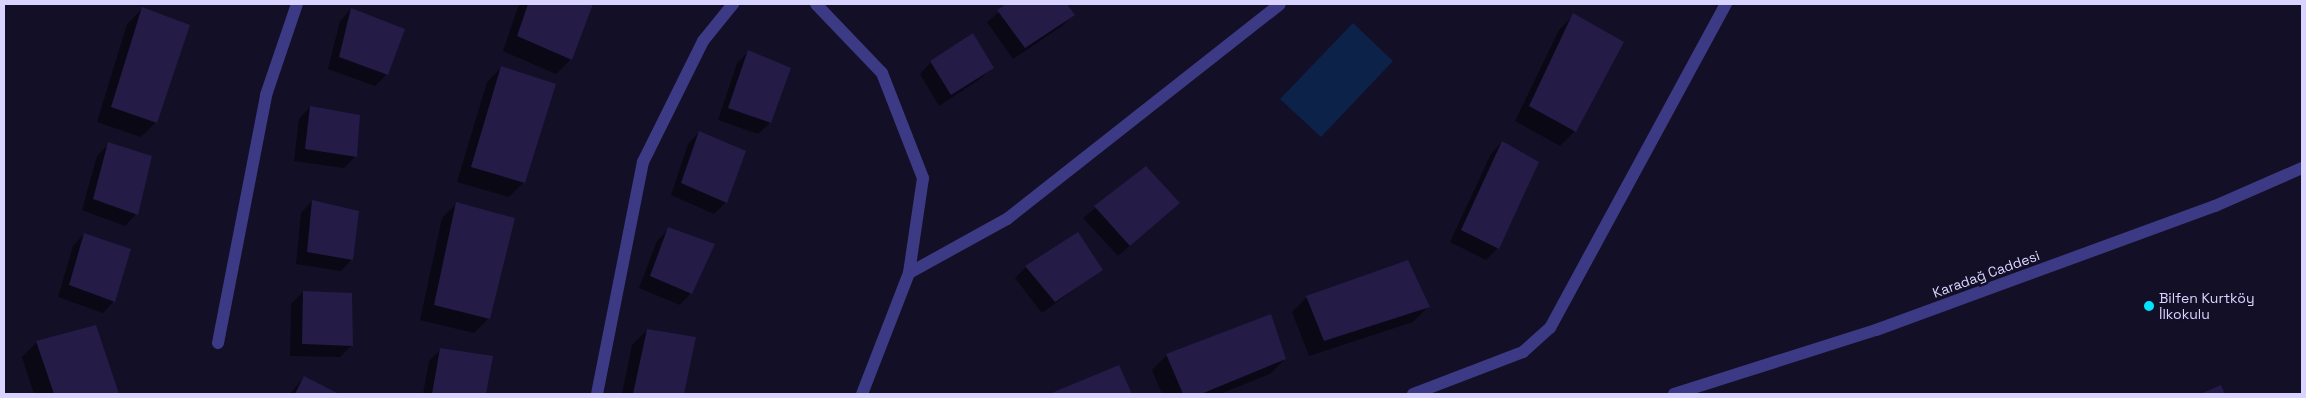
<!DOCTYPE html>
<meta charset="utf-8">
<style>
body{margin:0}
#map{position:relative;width:2306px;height:398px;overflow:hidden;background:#130f26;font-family:"Space Grotesk",sans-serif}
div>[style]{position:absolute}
.water>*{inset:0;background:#0c2248}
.shadow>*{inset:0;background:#0007}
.building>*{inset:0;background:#241b47}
.service>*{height:12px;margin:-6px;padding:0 6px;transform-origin:6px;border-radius:6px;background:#3d3a85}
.tertiary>*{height:12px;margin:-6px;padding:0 6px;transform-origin:6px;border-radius:6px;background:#3d3a85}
.dots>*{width:14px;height:14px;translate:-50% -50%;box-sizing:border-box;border:2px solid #130f26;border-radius:50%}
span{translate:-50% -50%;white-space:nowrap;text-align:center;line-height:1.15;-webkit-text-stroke:5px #130f26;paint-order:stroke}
.street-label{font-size:14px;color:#d9d4ff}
.poi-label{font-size:14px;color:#d9d4ff}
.left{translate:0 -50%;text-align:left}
.frame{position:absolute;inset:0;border:5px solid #d9d4ff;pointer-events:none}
</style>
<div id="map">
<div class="water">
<i style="clip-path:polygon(1353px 23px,1393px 61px,1321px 137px,1280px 99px)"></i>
</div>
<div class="shadow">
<i style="clip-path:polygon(519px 4px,591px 4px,571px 59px,556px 74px,503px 51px)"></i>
<i style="clip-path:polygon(1009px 4px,1066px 4px,1073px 15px,1062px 26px,1013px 59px,987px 22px)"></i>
<i style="clip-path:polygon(142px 9px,156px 122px,141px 137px,97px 122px,127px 24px)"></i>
<i style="clip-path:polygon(351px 9px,387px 74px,375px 86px,328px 69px,340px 21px)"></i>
<i style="clip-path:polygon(1574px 15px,1575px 131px,1560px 146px,1515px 121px,1559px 30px)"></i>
<i style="clip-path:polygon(749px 51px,790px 69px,770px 123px,758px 134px,718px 120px,737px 63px)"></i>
<i style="clip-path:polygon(931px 62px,992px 68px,980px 79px,939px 106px,920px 74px)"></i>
<i style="clip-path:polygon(502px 67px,524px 182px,509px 197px,457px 182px,487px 82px)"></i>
<i style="clip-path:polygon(310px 107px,356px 156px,344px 168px,294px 161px,299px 119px)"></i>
<i style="clip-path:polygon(699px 132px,726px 202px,714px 214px,671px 195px,688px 144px)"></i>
<i style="clip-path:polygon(1502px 142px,1498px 248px,1486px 260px,1450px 242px,1491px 154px)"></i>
<i style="clip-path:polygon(109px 144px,136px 214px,125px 226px,82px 210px,97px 156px)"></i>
<i style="clip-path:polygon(1146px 168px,1179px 203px,1118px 256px,1083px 218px)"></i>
<i style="clip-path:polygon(312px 201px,352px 259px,341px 271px,296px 264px,301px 213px)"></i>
<i style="clip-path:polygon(457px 203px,489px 318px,474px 333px,420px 320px,442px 218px)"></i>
<i style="clip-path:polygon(669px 229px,691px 293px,680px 305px,639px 288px,657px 241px)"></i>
<i style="clip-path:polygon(84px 234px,114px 301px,103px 313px,58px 297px,73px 246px)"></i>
<i style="clip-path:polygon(1026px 267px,1101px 270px,1042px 313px,1015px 278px)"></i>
<i style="clip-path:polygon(303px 292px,351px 346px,340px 357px,290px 356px,291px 304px)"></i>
<i style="clip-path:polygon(1307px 297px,1428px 307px,1413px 322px,1309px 356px,1292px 312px)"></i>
<i style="clip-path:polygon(95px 327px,117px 394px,34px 394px,22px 357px,37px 342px)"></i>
<i style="clip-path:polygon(647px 330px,695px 338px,683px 394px,622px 394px,632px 345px)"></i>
<i style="clip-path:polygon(441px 349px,491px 357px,484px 394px,423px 394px,429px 361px)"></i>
<i style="clip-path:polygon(1167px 355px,1285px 359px,1270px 374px,1220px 394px,1162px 394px,1152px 370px)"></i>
<i style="clip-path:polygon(1118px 367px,1131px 394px,1053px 394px)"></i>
<i style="clip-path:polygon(304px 377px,336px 394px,290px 394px)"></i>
</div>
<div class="building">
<i style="clip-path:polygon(528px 4px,593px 4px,572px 60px,517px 36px)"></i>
<i style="clip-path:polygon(1006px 4px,1067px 4px,1075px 15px,1025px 48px,997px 10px)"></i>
<i style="clip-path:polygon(142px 7px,190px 25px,157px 123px,111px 107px)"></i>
<i style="clip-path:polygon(351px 8px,405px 29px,388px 75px,339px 57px)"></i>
<i style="clip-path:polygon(1573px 13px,1624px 42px,1576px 132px,1529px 106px)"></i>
<i style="clip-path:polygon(973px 33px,994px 68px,951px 95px,930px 61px)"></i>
<i style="clip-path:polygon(748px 50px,791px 68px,771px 123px,728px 108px)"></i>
<i style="clip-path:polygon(501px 66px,556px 84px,525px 183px,471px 167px)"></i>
<i style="clip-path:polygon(310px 106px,360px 115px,357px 157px,305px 149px)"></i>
<i style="clip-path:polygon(699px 131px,746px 151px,727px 203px,681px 183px)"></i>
<i style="clip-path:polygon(1502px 141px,1539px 162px,1499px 249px,1461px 230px)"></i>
<i style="clip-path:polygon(108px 142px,152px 156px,138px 215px,93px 199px)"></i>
<i style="clip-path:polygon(1146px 166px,1180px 203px,1130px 246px,1094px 206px)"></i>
<i style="clip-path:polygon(312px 200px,359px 211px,353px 260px,307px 252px)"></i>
<i style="clip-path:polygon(456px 202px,515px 218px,490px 319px,434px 305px)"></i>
<i style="clip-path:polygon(668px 227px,715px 244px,692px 294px,650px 276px)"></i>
<i style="clip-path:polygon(1078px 232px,1103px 270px,1055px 302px,1025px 266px)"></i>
<i style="clip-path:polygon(84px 233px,131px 249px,115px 302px,69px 285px)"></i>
<i style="clip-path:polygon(1408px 260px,1430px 307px,1324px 341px,1306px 296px)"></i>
<i style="clip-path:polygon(303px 291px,352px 293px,353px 346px,302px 344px)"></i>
<i style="clip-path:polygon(1271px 314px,1286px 359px,1201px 394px,1183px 394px,1166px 354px)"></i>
<i style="clip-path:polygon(96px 325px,119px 394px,54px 394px,36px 341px)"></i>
<i style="clip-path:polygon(647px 329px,696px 337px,684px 394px,633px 394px)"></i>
<i style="clip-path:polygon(440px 348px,493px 356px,486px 394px,432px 394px)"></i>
<i style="clip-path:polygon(1119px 365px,1132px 394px,1049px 394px)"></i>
<i style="clip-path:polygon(304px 376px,339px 394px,295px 394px)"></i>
<i style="clip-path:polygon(2221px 385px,2225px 394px,2200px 394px)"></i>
</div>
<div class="service">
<i style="left:816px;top:4px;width:95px;rotate:46.3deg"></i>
<i style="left:882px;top:73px;width:113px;rotate:68.7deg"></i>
<i style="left:923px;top:178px;width:96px;rotate:98.4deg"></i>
<i style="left:909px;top:273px;width:130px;rotate:111.2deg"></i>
<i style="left:909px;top:273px;width:112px;rotate:-28.9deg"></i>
<i style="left:1007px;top:219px;width:347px;rotate:-38.2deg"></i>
<i style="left:218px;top:343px;width:253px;rotate:-79deg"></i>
<i style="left:266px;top:95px;width:96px;rotate:-71.2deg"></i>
<i style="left:597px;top:394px;width:237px;rotate:-78.8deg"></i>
<i style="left:643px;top:162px;width:135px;rotate:-63.6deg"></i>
<i style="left:703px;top:41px;width:48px;rotate:-51deg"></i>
<i style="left:1413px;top:394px;width:118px;rotate:-20.9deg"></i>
<i style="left:1523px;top:352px;width:36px;rotate:-42deg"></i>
<i style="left:1550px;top:328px;width:369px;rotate:-61.5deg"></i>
</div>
<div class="tertiary">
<i style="left:1674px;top:394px;width:212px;rotate:-17.6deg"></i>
<i style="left:1876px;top:330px;width:361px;rotate:-20.1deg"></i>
<i style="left:2215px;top:206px;width:95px;rotate:-23.6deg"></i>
</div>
<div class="dots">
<i style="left:2149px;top:306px;background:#00e5ff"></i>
</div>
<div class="street-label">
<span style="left:1986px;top:274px;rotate:-20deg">Karadağ Caddesi</span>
</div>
<div class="poi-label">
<span class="left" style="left:2159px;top:306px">Bilfen Kurtköy<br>İlkokulu</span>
</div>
<div class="frame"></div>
</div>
